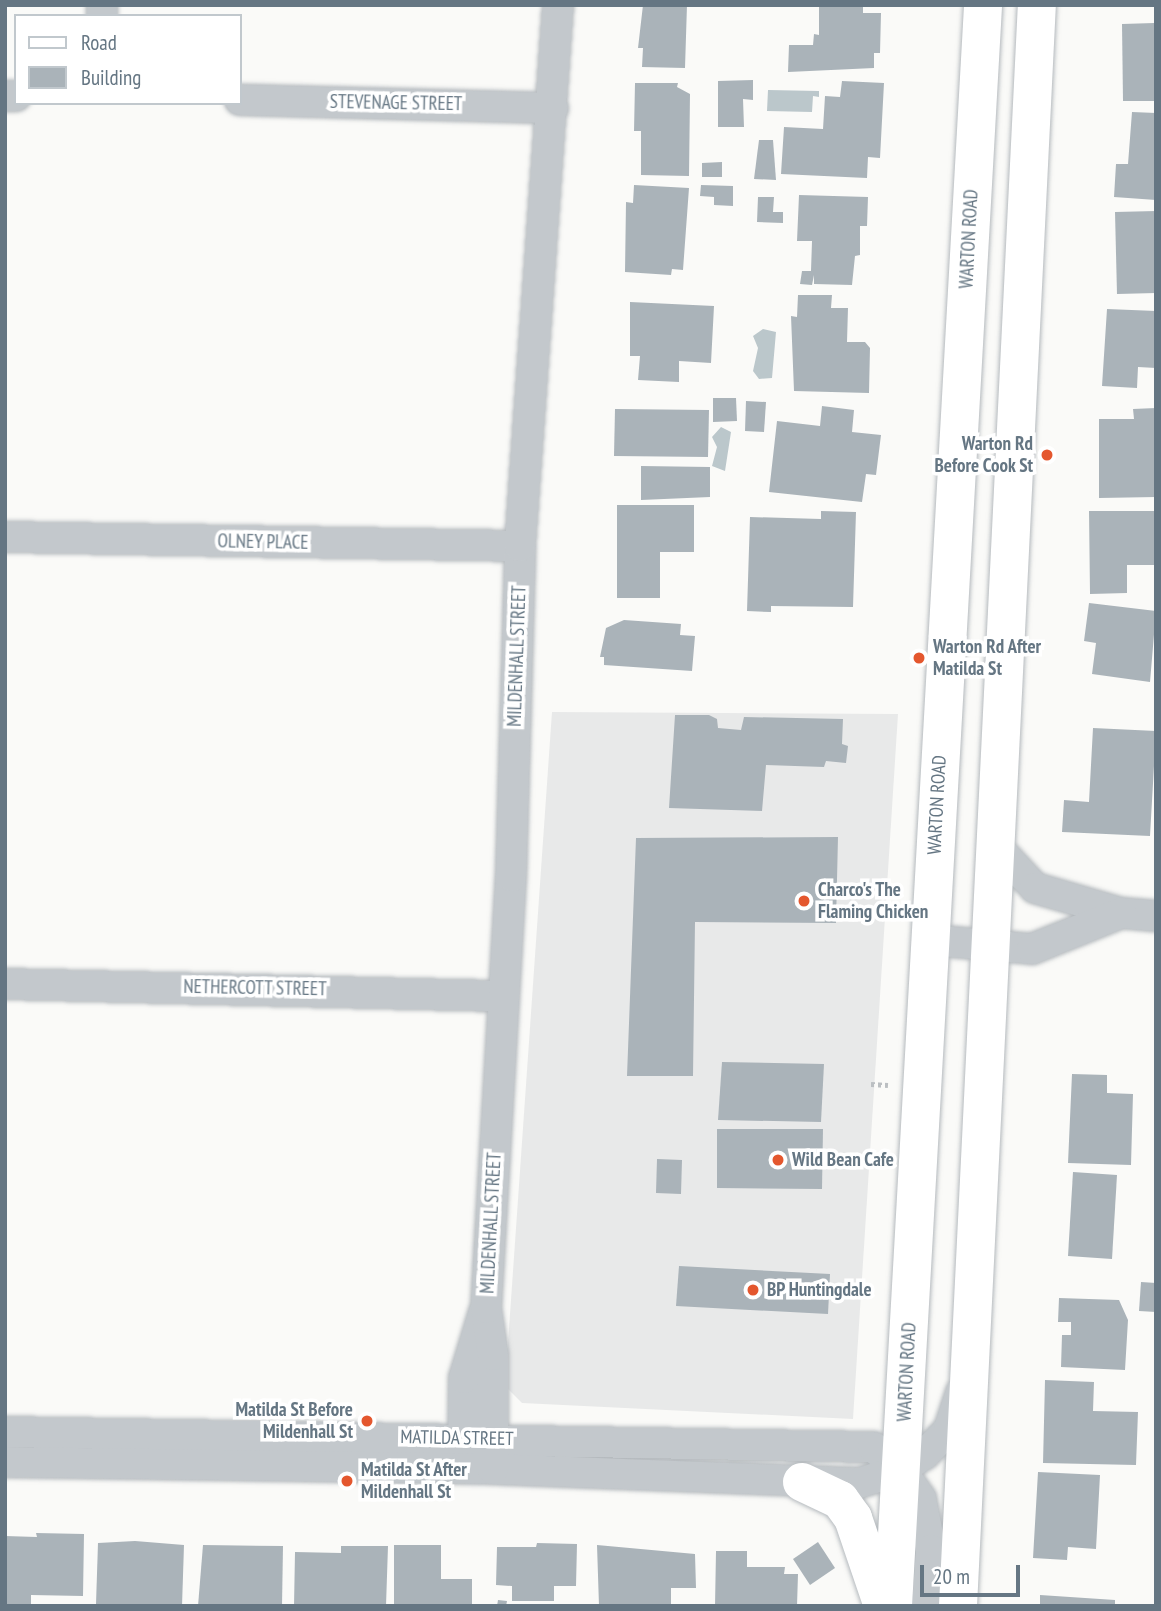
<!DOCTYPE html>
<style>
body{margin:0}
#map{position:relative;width:1161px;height:1611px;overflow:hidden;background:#fafaf8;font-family:"PT Sans Narrow",sans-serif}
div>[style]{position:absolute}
.built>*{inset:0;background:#e8e9e9}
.water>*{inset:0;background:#bbc7cb}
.building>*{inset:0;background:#aab3b9}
.path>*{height:4.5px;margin-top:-2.25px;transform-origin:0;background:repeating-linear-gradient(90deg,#bbbfc2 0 3.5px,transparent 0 7px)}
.roads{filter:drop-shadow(0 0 2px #b5babe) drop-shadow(0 0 2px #b5babe)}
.street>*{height:30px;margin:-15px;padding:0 15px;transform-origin:15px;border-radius:15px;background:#c3c8cc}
.primary>*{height:38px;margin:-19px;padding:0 19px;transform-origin:19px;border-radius:19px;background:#fff}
.dots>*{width:19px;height:19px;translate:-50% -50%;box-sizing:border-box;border:4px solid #fff;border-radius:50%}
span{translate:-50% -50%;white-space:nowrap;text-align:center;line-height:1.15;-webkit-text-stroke:7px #fff;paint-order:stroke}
.street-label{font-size:19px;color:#657683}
.poi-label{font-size:19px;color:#657683;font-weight:700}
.right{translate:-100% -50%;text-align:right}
.left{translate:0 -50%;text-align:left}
.frame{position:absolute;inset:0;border:7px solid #657683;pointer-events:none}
.legend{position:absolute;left:14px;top:14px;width:228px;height:91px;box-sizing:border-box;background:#fff;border:2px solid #c1c8cd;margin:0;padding:9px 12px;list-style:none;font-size:21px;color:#657683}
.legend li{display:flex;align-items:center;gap:14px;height:35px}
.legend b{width:35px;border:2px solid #c1c8cd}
.scale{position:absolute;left:920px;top:1565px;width:100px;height:32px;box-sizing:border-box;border:4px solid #657683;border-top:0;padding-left:9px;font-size:21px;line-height:24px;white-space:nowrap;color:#657683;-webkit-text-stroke:5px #fff;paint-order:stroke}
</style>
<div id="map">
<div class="built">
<i style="clip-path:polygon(552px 712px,898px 714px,853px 1419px,522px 1403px,505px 1386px)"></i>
</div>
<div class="water">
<i style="clip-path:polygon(768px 90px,819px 91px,819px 97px,813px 96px,812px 112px,767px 111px)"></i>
<i style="clip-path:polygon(763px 329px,776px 332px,772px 378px,759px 379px,753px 371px,758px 348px,753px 336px)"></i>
<i style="clip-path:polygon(721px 427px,731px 432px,725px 471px,712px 466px,717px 447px,712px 437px)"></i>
</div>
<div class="building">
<i style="clip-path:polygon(643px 5px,687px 5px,685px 68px,642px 67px,643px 48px,638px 48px)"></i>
<i style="clip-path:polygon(819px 5px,863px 5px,863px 13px,881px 13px,880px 53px,874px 53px,874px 68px,788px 72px,789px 45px,813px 45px,814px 34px,819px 35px)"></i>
<i style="clip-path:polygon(1154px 23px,1156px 101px,1123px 101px,1122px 24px)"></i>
<i style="clip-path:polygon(753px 80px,753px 100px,743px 99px,744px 127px,718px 127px,718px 81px)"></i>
<i style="clip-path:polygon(842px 81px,884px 83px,880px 158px,868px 157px,867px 178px,781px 174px,784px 127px,823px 129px,825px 96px,840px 97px)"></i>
<i style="clip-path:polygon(635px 83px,678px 83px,677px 87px,690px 94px,689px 176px,641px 175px,641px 131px,634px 131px)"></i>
<i style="clip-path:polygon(1132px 112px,1156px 113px,1156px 200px,1114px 197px,1116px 164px,1128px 164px)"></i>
<i style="clip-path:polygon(759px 140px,773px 140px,776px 180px,754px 179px)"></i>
<i style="clip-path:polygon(722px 162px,722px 177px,702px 177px,702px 163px)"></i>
<i style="clip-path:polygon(634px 185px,689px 188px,683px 270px,672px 269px,671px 275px,625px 272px,626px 202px,633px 203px)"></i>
<i style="clip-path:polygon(701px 185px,733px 186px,733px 206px,714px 205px,714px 197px,700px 196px)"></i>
<i style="clip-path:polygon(799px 195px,868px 197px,867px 226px,860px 226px,860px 255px,855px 256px,852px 285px,814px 284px,814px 275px,812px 285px,800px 284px,802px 271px,811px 271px,812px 241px,797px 241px)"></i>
<i style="clip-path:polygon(758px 197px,774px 197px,773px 212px,783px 212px,783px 223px,757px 222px)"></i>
<i style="clip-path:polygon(1156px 211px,1156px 293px,1117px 294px,1115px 212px)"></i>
<i style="clip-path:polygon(798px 295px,832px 295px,831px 308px,848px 308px,847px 342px,865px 342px,870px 348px,869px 393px,794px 391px,791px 316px,797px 317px)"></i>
<i style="clip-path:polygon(630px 302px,714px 306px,711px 363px,679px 361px,679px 382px,638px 380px,640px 356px,630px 356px)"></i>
<i style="clip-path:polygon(1107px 309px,1156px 311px,1156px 368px,1138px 367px,1137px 388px,1102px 386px)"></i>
<i style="clip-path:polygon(713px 398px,736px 398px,737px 421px,713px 422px)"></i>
<i style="clip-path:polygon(746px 401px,766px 402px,764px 432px,745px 431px)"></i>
<i style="clip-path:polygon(822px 406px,854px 410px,852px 432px,881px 435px,876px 475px,866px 474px,862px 502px,769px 492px,777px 421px,820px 426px)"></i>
<i style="clip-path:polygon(1156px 408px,1156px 497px,1099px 498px,1099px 419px,1134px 419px,1133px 409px)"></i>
<i style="clip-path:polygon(615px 409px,709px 410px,708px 457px,614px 456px)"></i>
<i style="clip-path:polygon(641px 466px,710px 467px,710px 497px,641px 500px)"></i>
<i style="clip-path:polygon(617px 505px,694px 505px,694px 552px,660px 552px,660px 598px,617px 598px)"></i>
<i style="clip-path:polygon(821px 511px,856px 512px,853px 607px,771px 606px,771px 612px,747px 611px,750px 517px,821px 519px)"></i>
<i style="clip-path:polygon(1089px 511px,1156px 511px,1156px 565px,1127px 565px,1127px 593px,1090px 594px)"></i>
<i style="clip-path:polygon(1089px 603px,1156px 611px,1150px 682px,1092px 674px,1096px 643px,1084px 641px)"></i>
<i style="clip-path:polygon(624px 620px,681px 624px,680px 635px,695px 636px,692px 671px,604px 665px,604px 657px,600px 657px,606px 628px)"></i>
<i style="clip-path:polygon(675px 715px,709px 715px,717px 719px,718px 728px,741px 730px,744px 717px,843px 719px,842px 744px,848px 746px,846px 763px,826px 761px,824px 767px,766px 765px,762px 811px,669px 808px)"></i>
<i style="clip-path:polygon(1093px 728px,1156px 731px,1150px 836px,1062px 832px,1064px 800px,1089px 802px)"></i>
<i style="clip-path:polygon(838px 837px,836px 923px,695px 922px,693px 1076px,627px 1076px,636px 838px)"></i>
<i style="clip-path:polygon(722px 1062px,824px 1064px,821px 1122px,718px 1120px)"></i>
<i style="clip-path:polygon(1072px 1074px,1107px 1075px,1107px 1093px,1133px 1094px,1131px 1165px,1068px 1163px)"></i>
<i style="clip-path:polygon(717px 1129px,823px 1129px,822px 1189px,717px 1188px)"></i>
<i style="clip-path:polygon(657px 1159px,682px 1160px,681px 1194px,656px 1193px)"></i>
<i style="clip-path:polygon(1073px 1172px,1117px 1175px,1112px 1259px,1068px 1256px)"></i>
<i style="clip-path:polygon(679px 1266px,830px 1274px,828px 1314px,676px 1306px)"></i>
<i style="clip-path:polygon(1141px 1282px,1156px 1283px,1156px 1312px,1139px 1311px)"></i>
<i style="clip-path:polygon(1059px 1298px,1119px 1300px,1128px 1320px,1125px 1370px,1061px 1367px,1062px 1335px,1071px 1335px,1071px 1322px,1058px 1322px)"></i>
<i style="clip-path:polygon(1045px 1380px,1094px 1382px,1093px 1411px,1138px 1412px,1136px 1465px,1043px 1463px)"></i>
<i style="clip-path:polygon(1038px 1472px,1100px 1475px,1096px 1549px,1068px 1547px,1067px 1560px,1033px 1558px)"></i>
<i style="clip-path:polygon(36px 1533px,84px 1534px,83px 1596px,31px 1595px,31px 1606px,5px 1605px,5px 1536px,37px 1537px)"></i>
<i style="clip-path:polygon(135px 1541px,184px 1545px,182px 1606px,96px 1604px,98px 1543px)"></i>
<i style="clip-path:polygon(818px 1542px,835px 1568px,810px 1585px,793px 1559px)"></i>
<i style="clip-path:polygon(537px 1543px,577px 1544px,576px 1586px,554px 1586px,554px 1601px,512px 1601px,512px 1586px,496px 1585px,497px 1547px,536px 1547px)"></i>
<i style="clip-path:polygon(203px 1545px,283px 1546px,282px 1606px,198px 1606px)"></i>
<i style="clip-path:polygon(394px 1545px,441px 1545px,441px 1579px,472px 1579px,472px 1606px,394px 1606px)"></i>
<i style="clip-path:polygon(597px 1545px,695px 1554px,696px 1588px,671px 1588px,671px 1606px,599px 1606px)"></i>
<i style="clip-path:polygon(341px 1546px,388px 1546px,386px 1606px,294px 1606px,295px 1552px,341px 1553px)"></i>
<i style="clip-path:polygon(716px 1551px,747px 1551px,747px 1567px,785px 1567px,784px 1574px,798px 1574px,797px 1606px,715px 1606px)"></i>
<i style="clip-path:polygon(1040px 1595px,1115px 1600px,1115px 1606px,1040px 1606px)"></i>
<i style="clip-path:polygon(498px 1600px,507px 1601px,506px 1606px,497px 1606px)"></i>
</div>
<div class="path">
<i style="left:871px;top:1084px;width:17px;rotate:3deg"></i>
</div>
<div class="roads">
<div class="street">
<i style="left:102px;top:16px;width:11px;rotate:-90deg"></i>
<i style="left:5px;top:96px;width:11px"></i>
<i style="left:240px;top:100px;width:313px;rotate:1.5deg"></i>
<i style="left:5px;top:537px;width:515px;rotate:1deg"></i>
<i style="left:994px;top:844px;width:60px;rotate:47deg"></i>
<i style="left:1035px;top:888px;width:90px;rotate:16.2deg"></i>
<i style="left:1121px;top:913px;width:35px;rotate:5deg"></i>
<i style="left:930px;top:940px;width:102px;rotate:5deg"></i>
<i style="left:1032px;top:949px;width:96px;rotate:-22deg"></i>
<i style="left:5px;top:984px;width:499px;rotate:1.4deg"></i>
<i style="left:5px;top:1432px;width:868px;rotate:0.99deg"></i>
<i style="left:873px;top:1447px;width:36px;rotate:39deg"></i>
<i style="left:901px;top:1470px;width:35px;rotate:55deg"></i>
<i style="left:921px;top:1499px;width:52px;rotate:78.9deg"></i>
<i style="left:931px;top:1550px;width:56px;rotate:94.1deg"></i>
<i style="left:463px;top:1458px;width:80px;rotate:-89.3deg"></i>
<i style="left:464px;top:1378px;width:69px;rotate:-73.1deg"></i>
<i style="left:5px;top:1462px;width:488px;rotate:0.8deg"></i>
<i style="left:493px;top:1469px;width:366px;rotate:2.2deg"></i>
<i style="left:859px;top:1483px;width:44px;rotate:-17.2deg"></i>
<i style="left:901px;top:1470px;width:29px;rotate:-34deg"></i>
<i style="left:925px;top:1454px;width:35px;rotate:-46deg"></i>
<i style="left:949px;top:1429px;width:39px;rotate:-72deg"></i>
<i style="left:493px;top:1469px;width:114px;rotate:-90deg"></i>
<i style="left:493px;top:1355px;width:48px;rotate:-98.5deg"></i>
<i style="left:486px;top:1308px;width:433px;rotate:-86.7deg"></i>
<i style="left:511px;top:876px;width:330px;rotate:-88.4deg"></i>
<i style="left:520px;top:546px;width:542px;rotate:-85.98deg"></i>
</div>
<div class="primary">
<i style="left:802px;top:1482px;width:42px;rotate:25.3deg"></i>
<i style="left:840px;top:1500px;width:22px;rotate:54deg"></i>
<i style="left:853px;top:1518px;width:93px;rotate:71.2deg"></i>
<i style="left:893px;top:1606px;width:1604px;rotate:-86.78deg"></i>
<i style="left:958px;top:1606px;width:1603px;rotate:-87.18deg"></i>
</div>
</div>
<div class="dots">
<i style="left:1047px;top:455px;background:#e4572e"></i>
<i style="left:919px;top:658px;background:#e4572e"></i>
<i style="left:804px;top:901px;background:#e4572e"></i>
<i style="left:778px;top:1160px;background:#e4572e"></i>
<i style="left:753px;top:1290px;background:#e4572e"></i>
<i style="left:367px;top:1421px;background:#e4572e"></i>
<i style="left:347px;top:1481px;background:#e4572e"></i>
</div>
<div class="street-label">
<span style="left:396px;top:103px;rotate:1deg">STEVENAGE STREET</span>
<span style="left:969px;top:239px;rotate:-87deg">WARTON ROAD</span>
<span style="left:263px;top:542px;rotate:1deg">OLNEY PLACE</span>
<span style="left:517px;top:656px;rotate:-88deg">MILDENHALL STREET</span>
<span style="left:937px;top:805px;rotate:-87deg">WARTON ROAD</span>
<span style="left:255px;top:988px;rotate:1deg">NETHERCOTT STREET</span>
<span style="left:491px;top:1223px;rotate:-87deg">MILDENHALL STREET</span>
<span style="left:907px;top:1372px;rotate:-87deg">WARTON ROAD</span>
<span style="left:457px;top:1438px;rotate:1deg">MATILDA STREET</span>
</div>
<div class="poi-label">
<span class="right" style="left:1033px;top:455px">Warton Rd<br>Before Cook St</span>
<span class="left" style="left:933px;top:658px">Warton Rd After<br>Matilda St</span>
<span class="left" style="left:818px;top:901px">Charco's The<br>Flaming Chicken</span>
<span class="left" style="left:792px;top:1160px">Wild Bean Cafe</span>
<span class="left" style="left:767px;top:1290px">BP Huntingdale</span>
<span class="right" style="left:353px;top:1421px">Matilda St Before<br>Mildenhall St</span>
<span class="left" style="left:361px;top:1481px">Matilda St After<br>Mildenhall St</span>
</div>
<div class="frame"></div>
<ul class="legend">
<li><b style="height:9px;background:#fff"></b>Road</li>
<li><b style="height:19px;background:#aab3b9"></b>Building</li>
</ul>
<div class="scale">20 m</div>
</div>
